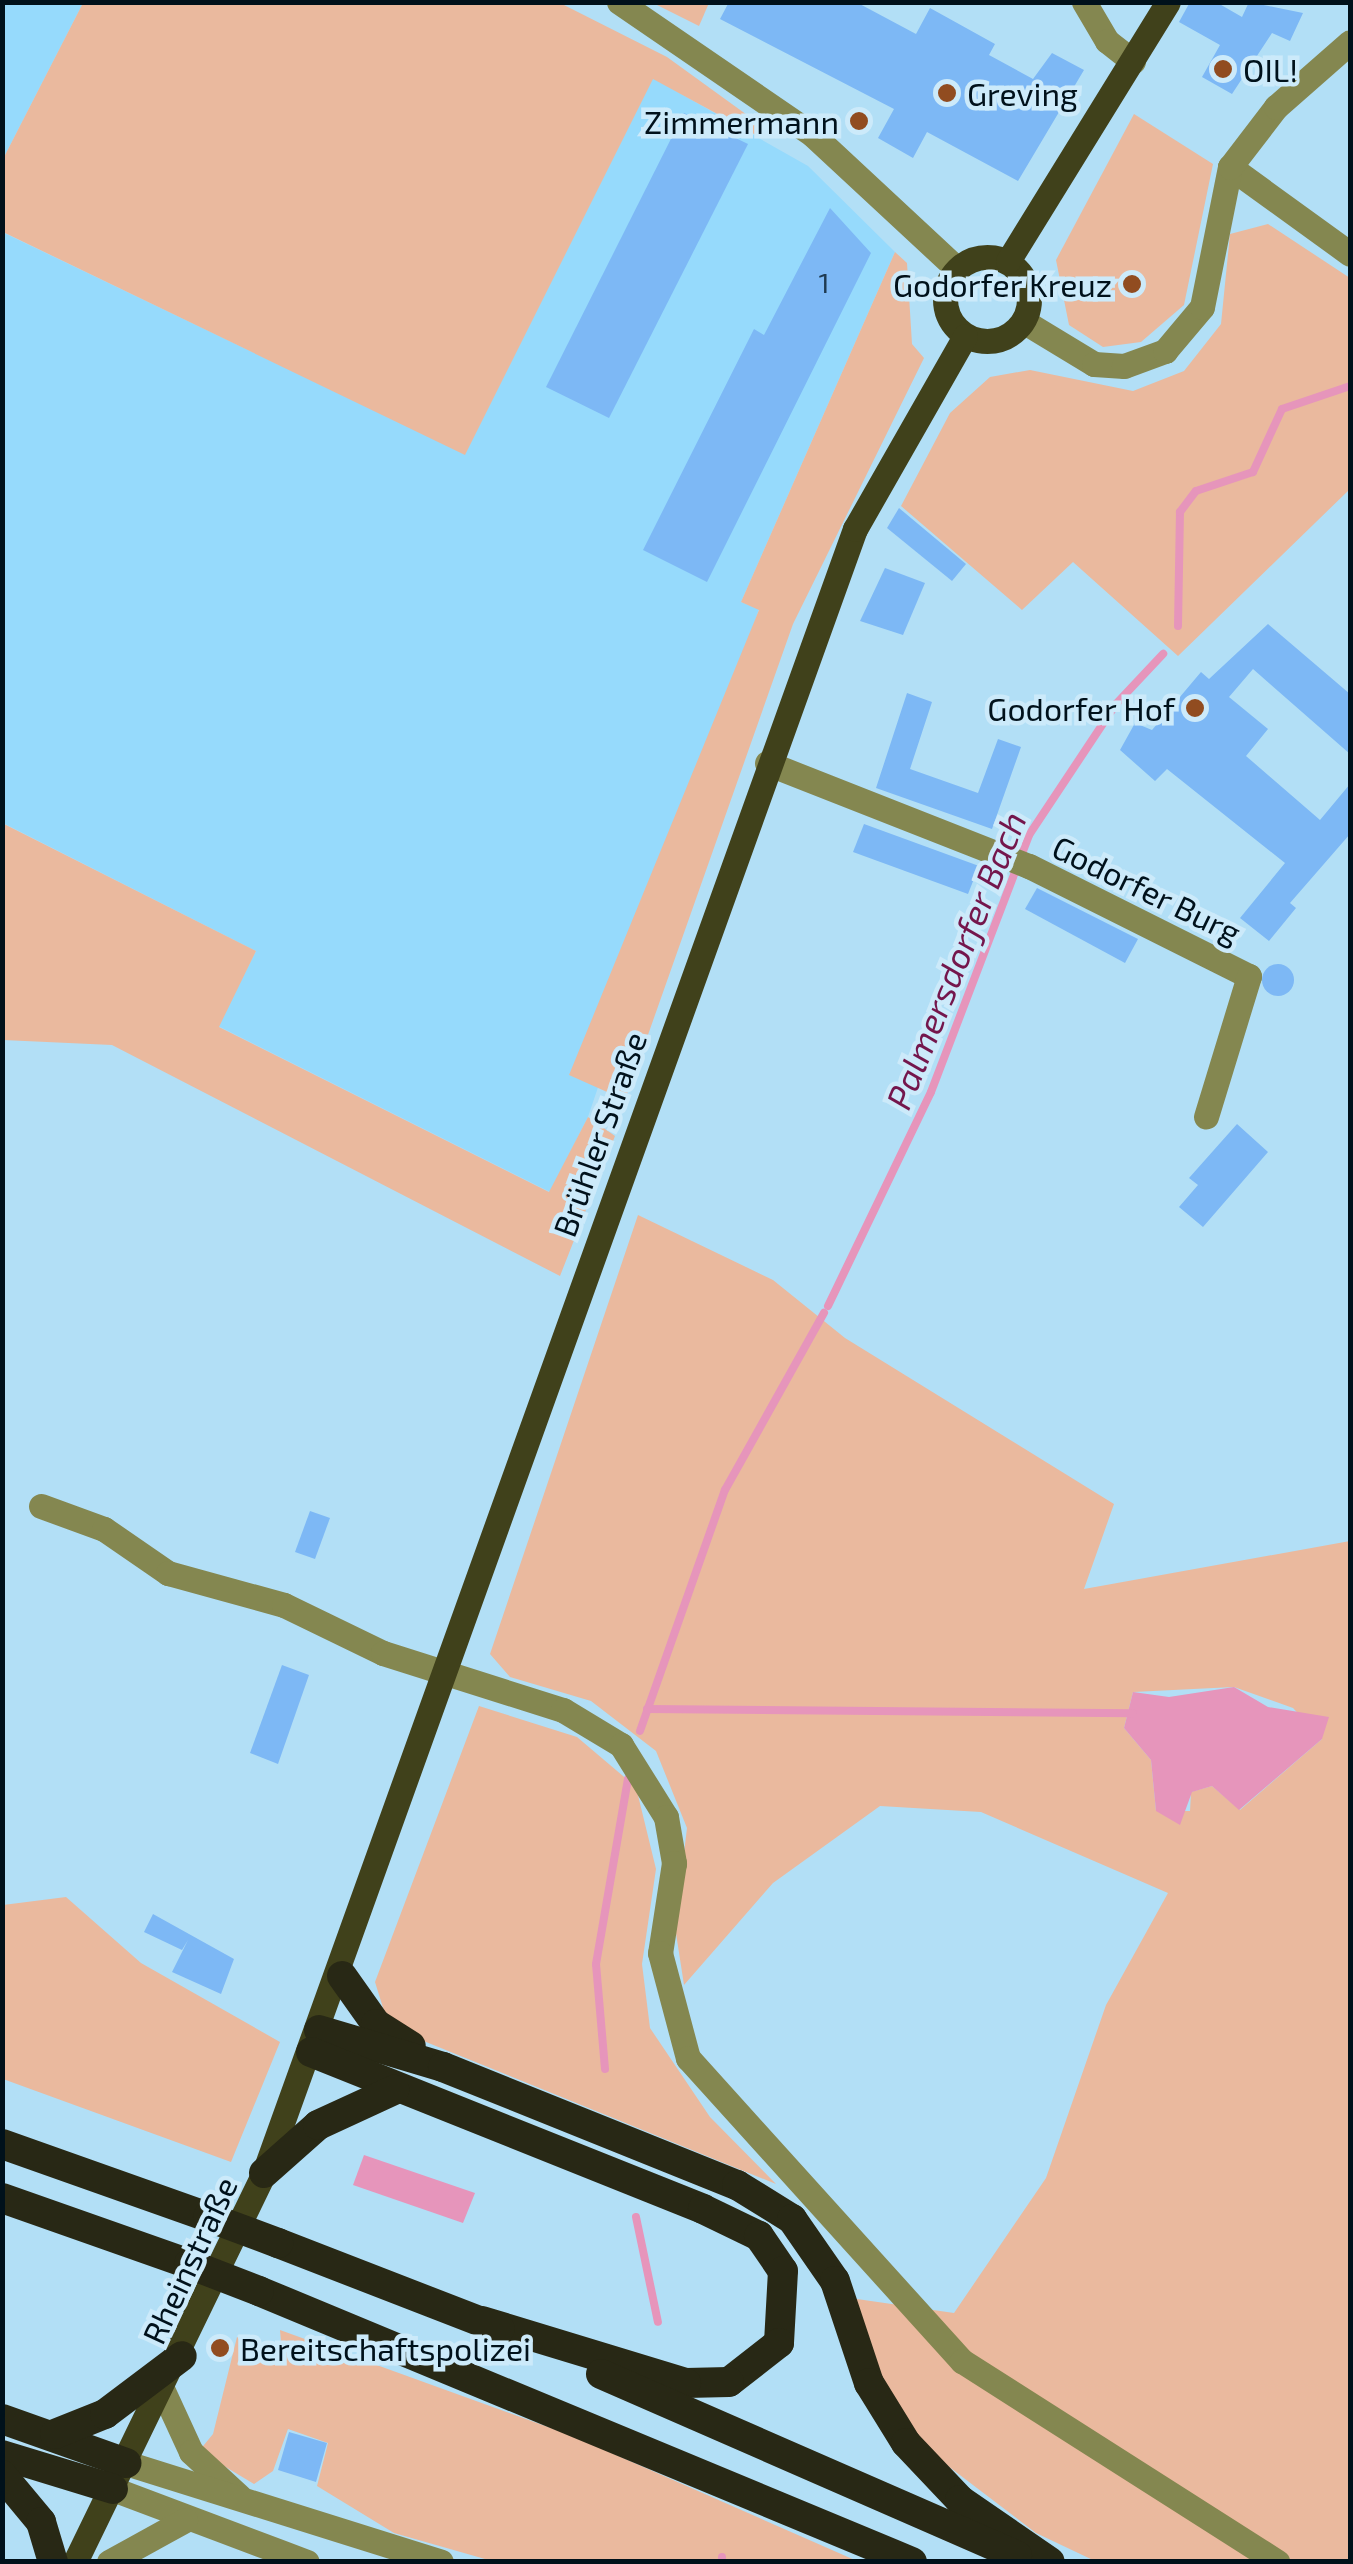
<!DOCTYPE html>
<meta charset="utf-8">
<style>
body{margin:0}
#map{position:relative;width:1353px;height:2564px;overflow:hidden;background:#b2dff6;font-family:"Exo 2",sans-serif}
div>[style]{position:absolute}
.built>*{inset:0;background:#96dafc}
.green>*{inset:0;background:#eab99e}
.water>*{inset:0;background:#e695bb}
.stream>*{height:8px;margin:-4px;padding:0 4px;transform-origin:4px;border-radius:4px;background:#e695bb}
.building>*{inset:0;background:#7db8f5}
.round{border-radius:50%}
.minor>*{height:25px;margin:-12.5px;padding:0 12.5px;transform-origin:12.5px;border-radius:12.5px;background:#848750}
.major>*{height:25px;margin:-12.5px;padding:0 12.5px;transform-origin:12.5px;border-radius:12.5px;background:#40411b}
.major>.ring{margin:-12.5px;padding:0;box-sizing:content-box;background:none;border:25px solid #40411b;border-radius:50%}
.highway>*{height:30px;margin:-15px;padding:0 15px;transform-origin:15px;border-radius:15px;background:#282815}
.highway-bridge>*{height:30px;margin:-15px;padding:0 15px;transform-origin:15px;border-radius:15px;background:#282815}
.dots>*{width:28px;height:28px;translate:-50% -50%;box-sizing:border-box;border:5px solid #cceafa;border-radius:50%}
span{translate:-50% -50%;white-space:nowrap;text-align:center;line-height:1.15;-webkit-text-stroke:9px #cceafa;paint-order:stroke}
.number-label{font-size:28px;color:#1f3b52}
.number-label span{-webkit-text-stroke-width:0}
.poi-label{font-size:32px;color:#00111b}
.left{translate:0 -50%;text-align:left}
.right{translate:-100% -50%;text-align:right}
.street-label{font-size:32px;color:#00111b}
.water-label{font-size:35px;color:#74164c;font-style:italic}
.frame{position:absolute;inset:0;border:5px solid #00111b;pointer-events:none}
</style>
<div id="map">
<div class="built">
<i style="clip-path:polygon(3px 3px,83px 3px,3px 159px)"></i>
<i style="clip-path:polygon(653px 78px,808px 166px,895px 252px,741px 602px,759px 609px,588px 1117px,550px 1192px,218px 1026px,256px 951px,3px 823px,2px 232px,465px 454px)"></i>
</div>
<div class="green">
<i style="clip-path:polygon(83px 3px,560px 3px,667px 57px,765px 128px,756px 135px,653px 79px,465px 455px,3px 232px,3px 159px)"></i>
<i style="clip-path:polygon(653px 3px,709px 2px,709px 3px,699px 26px)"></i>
<i style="clip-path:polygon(1134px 114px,1213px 164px,1184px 305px,1141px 342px,1103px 347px,1069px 325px,1056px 260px)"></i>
<i style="clip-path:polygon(1268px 224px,1350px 278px,1350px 489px,1178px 656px,1073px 562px,1022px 610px,901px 506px,950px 413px,990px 377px,1030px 370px,1133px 391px,1184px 371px,1221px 324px,1230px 234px)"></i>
<i style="clip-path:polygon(895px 252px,907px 263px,912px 344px,924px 358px,793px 624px,625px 1100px,569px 1075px,759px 610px,741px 602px)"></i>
<i style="clip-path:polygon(2px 823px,256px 951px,219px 1027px,549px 1192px,588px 1117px,615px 1136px,560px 1276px,112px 1045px,3px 1040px)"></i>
<i style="clip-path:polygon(evenodd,638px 1215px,773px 1280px,845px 1338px,1114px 1504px,1084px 1589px,1350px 1541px,1350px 2561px,1095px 2561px,1036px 2533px,927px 2450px,872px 2361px,850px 2298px,954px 2313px,1046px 2178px,1106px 2005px,1168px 1893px,981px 1812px,880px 1806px,773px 1883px,684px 1985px,675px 1927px,687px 1828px,656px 1751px,591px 1701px,510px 1677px,490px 1654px,638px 1215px,1234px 1687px,1293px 1708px,1322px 1739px,1240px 1810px,1212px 1786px,1191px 1792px,1190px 1811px,1156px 1811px,1151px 1760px,1124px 1728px,1133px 1692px,1234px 1687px)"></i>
<i style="clip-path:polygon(479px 1706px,577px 1737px,636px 1787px,656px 1869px,642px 1964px,650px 2028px,710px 2117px,776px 2184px,389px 2027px,375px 1982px)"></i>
<i style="clip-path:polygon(66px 1897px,141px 1963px,280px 2042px,231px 2162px,3px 2079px,3px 1905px)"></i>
<i style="clip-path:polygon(280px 2330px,573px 2436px,857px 2561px,492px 2561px,394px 2533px,317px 2486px,328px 2443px,288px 2429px,273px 2471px,254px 2484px,199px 2451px,213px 2434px,237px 2337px,282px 2354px)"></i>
</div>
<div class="water">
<i style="clip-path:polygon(1234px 1687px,1268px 1707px,1329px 1717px,1322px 1739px,1239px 1810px,1212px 1786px,1192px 1792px,1180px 1825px,1156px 1811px,1151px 1760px,1124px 1728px,1133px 1692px,1169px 1697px)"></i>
<i style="clip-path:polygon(364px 2155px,475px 2193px,463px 2223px,353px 2185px)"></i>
</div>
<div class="stream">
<i style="left:1178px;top:626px;width:114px;rotate:-89deg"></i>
<i style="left:1180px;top:512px;width:26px;rotate:-53deg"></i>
<i style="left:1196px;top:491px;width:60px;rotate:-18.4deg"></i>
<i style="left:1253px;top:472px;width:69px;rotate:-65.3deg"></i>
<i style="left:1282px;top:409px;width:72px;rotate:-18.7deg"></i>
<i style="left:828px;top:1306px;width:237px;rotate:-64.3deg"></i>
<i style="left:931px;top:1092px;width:275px;rotate:-69.1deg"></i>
<i style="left:1029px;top:835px;width:157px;rotate:-56.4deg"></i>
<i style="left:1116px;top:704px;width:69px;rotate:-46.8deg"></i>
<i style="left:647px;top:1709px;width:486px;rotate:0.5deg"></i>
<i style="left:640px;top:1731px;width:256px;rotate:-70.6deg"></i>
<i style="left:725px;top:1490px;width:203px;rotate:-60.8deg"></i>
<i style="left:605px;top:2069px;width:105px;rotate:-94.9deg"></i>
<i style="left:596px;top:1964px;width:188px;rotate:-80.2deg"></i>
<i style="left:636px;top:2217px;width:107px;rotate:78.2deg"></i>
<i style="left:722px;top:2557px;width:5px;rotate:90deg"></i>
</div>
<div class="building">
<i style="clip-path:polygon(729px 2px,856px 2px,916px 34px,930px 8px,995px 44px,989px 55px,1033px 79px,1052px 53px,1084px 70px,1018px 181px,927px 132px,913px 158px,878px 138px,894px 109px,720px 19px)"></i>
<i style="clip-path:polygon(1190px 2px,1216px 2px,1242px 17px,1249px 2px,1303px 13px,1290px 41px,1272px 33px,1232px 94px,1202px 77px,1220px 45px,1179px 22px)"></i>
<i style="clip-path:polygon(684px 113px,748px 144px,609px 418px,546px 387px)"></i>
<i style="clip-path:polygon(830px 208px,871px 253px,707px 582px,643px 550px,754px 329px,764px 335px)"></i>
<i style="clip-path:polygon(899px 508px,966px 564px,952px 581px,887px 528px)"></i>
<i style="clip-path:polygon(885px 568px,925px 583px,903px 635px,860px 621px)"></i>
<i style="clip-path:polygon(1268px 624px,1350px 694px,1350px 754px,1253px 669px,1229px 697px,1268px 729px,1246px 756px,1320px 820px,1350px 784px,1350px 834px,1290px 903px,1296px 908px,1269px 941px,1240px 918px,1285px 863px,1167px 769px,1155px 781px,1120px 750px,1135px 723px,1152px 730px,1201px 672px,1209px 679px)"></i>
<i style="clip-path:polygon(907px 693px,932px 702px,910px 769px,978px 793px,998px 739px,1021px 747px,992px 829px,876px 788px)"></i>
<i style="clip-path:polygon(864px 824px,979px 866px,968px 894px,853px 852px)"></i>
<i style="clip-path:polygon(1037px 888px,1138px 939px,1125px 963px,1025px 909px)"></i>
<i class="round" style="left:1262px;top:964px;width:32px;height:32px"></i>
<i style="clip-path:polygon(1237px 1124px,1268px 1152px,1203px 1227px,1179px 1207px,1198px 1185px,1189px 1178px)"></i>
<i style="clip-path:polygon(310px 1511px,330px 1518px,315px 1559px,295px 1552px)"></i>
<i style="clip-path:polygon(282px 1665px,309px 1675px,278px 1764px,250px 1753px)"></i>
<i style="clip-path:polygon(153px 1914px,234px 1959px,221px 1994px,172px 1972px,188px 1940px,182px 1950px,144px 1932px)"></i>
<i style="clip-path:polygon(289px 2432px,327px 2443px,316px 2482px,278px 2470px)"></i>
</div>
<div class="minor">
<i style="left:619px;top:2px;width:235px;rotate:34.4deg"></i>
<i style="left:813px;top:135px;width:197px;rotate:42.9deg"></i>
<i style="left:1084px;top:2px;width:45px;rotate:59.5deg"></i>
<i style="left:1107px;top:41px;width:33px;rotate:38deg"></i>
<i style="left:1230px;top:167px;width:148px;rotate:35.9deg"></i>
<i style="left:1023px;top:321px;width:83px;rotate:31.2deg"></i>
<i style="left:1094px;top:364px;width:30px;rotate:4deg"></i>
<i style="left:1124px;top:366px;width:44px;rotate:-20.1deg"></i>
<i style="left:1165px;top:351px;width:57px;rotate:-49.9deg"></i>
<i style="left:1202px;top:307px;width:143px;rotate:-78.7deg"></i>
<i style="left:1230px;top:167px;width:76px;rotate:-52.5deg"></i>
<i style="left:1276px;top:107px;width:98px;rotate:-41.3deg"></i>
<i style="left:767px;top:763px;width:282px;rotate:21.5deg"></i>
<i style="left:1029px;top:866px;width:246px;rotate:26.6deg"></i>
<i style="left:1249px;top:976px;width:147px;rotate:107deg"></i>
<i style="left:41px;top:1506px;width:67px;rotate:20.1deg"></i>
<i style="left:104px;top:1529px;width:78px;rotate:34.5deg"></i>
<i style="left:168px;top:1573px;width:120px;rotate:15.4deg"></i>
<i style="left:284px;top:1605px;width:110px;rotate:25.9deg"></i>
<i style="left:383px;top:1653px;width:189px;rotate:17.6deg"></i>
<i style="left:563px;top:1710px;width:68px;rotate:31.1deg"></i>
<i style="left:621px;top:1745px;width:85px;rotate:58deg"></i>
<i style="left:666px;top:1817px;width:47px;rotate:80.1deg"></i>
<i style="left:674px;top:1863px;width:91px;rotate:98.8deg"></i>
<i style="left:660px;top:1953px;width:109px;rotate:75.1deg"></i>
<i style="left:688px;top:2058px;width:409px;rotate:47.9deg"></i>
<i style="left:962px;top:2361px;width:374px;rotate:32.5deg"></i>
<i style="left:163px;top:2391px;width:67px;rotate:65.3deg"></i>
<i style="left:191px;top:2452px;width:65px;rotate:42.5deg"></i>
<i style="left:126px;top:2463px;width:330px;rotate:17.4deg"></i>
<i style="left:113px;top:2489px;width:207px;rotate:20.6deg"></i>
<i style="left:109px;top:2562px;width:87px;rotate:-28.9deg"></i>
</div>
<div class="major">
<i class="ring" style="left:945px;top:257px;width:59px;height:59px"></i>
<i style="left:1008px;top:261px;width:304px;rotate:-58.3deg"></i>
<i style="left:75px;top:2562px;width:432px;rotate:-64.1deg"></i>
<i style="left:264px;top:2173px;width:1747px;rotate:-70.23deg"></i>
<i style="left:855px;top:529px;width:222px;rotate:-60.3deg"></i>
</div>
<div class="highway">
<i style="left:342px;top:1976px;width:59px;rotate:54.7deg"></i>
<i style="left:376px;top:2024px;width:41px;rotate:32.2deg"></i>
<i style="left:319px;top:2030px;width:129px;rotate:16.6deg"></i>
<i style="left:443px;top:2067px;width:317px;rotate:21.9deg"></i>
<i style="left:737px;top:2185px;width:65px;rotate:31.7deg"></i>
<i style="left:792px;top:2219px;width:75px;rotate:55.3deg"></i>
<i style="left:835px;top:2281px;width:108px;rotate:71.6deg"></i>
<i style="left:869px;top:2383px;width:70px;rotate:58.3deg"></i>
<i style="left:906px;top:2443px;width:79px;rotate:46.5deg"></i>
<i style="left:960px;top:2500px;width:109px;rotate:34.6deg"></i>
<i style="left:311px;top:2052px;width:422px;rotate:21.8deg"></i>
<i style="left:703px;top:2209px;width:62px;rotate:25.7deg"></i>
<i style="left:759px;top:2236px;width:42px;rotate:55.6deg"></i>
<i style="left:783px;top:2271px;width:72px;rotate:93.2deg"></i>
<i style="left:779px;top:2343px;width:63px;rotate:142deg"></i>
<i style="left:729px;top:2382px;width:43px;rotate:178.7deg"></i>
<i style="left:686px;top:2383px;width:213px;rotate:-163.1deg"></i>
<i style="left:2px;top:2144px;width:219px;rotate:19.5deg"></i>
<i style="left:264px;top:2173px;width:72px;rotate:-41.6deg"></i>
<i style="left:318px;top:2125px;width:84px;rotate:-24.7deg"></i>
<i style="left:2px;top:2198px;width:198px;rotate:19.4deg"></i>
<i style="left:278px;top:2243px;width:238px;rotate:21.2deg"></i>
<i style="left:259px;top:2291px;width:707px;rotate:22.54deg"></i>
<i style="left:601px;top:2374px;width:454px;rotate:23.6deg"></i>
<i style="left:2px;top:2419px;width:132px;rotate:19.5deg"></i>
<i style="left:55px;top:2434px;width:54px;rotate:-21.8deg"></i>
<i style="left:105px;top:2414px;width:96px;rotate:-37deg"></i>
<i style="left:2px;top:2455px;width:116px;rotate:17deg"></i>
<i style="left:2px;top:2475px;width:61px;rotate:50.3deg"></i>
<i style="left:41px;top:2522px;width:42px;rotate:73.3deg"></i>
</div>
<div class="highway-bridge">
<i style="left:208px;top:2217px;width:75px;rotate:20.4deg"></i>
<i style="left:189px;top:2264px;width:75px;rotate:21.1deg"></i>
</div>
<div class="dots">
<i style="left:1223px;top:69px;background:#914c20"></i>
<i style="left:947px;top:93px;background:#914c20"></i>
<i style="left:859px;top:121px;background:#914c20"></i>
<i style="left:1132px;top:284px;background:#914c20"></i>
<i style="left:1195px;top:708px;background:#914c20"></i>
<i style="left:220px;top:2348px;background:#914c20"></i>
</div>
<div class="number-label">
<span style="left:824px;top:282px">1</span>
</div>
<div class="poi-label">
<span class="left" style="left:1243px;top:69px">OIL!</span>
<span class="left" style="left:967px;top:93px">Greving</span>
<span class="right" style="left:839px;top:121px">Zimmermann</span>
<span class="right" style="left:1112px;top:284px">Godorfer Kreuz</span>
<span class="right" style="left:1175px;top:708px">Godorfer Hof</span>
<span class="left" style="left:240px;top:2348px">Bereitschaftspolizei</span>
</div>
<div class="street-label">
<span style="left:1147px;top:889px;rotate:26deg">Godorfer Burg</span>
<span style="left:599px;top:1134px;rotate:-70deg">Brühler Straße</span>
<span style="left:189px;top:2260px;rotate:-65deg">Rheinstraße</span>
</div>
<div class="water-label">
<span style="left:955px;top:960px;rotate:-68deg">Palmersdorfer Bach</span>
</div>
<div class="frame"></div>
</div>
